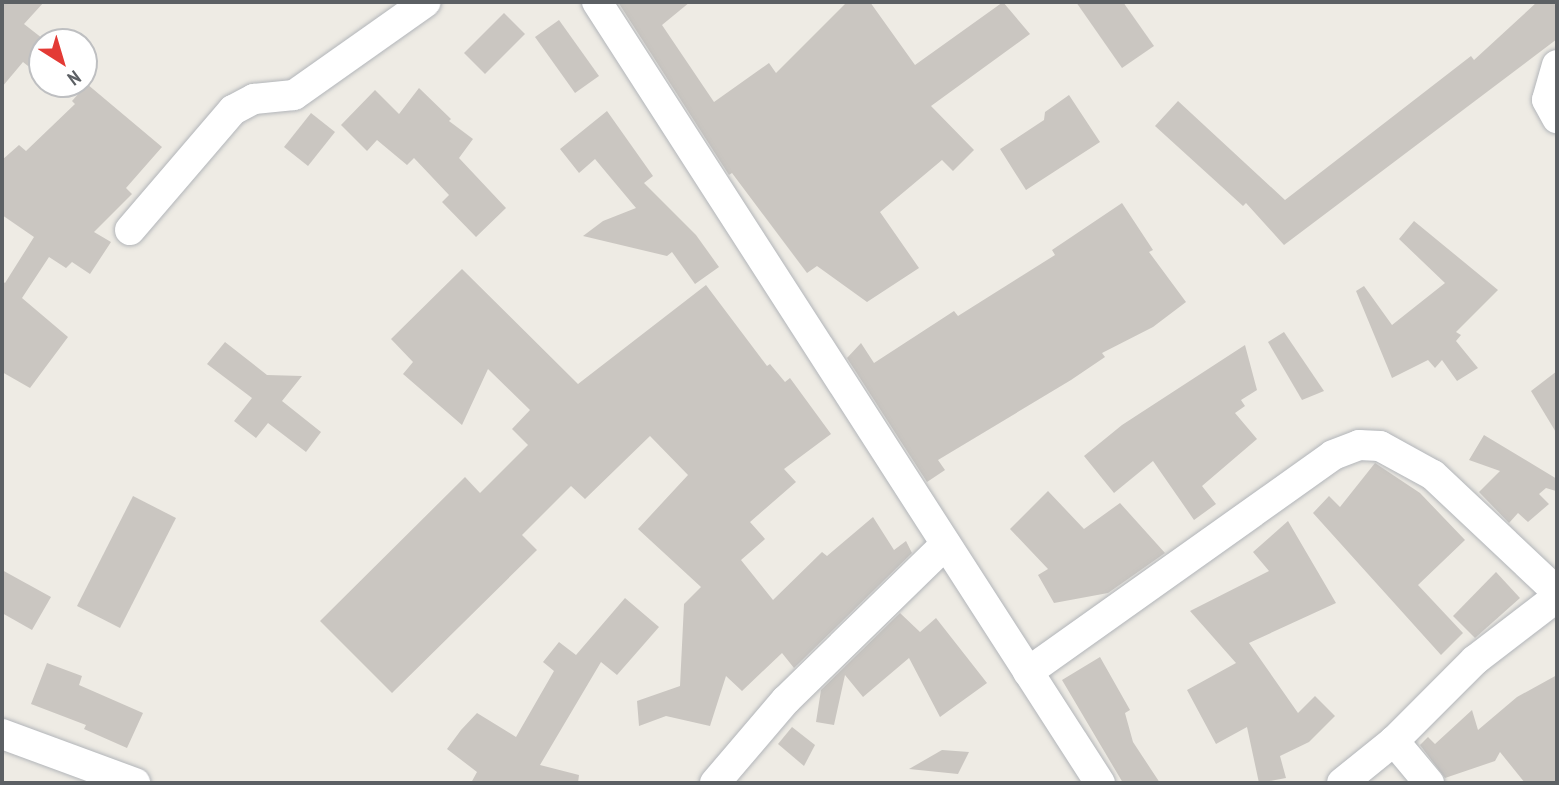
<!DOCTYPE html>
<style>
body{margin:0}
#map{position:relative;width:1559px;height:785px;overflow:hidden;background:#eeebe4;font-family:"PT Sans Narrow",sans-serif}
div>[style]{position:absolute}
.building>*{inset:0;background:#cac6c1}
.roads{filter:drop-shadow(0 0 2px #b2b5b9) drop-shadow(0 0 2px #b2b5b9)}
.minor>*{height:30px;margin:-15px;padding:0 15px;transform-origin:15px;border-radius:15px;background:#fff}
span{translate:-50% -50%;white-space:nowrap;text-align:center;line-height:1.15;-webkit-text-stroke:5px #fff;paint-order:stroke}
.frame{position:absolute;inset:0;border:4px solid #5c6064;pointer-events:none}
.north{position:absolute;left:28px;top:28px;width:70px;height:70px;box-sizing:border-box;background:#fff;border:2px solid #bebfc1;border-radius:50%;rotate:143deg;font-size:19px;font-weight:700;line-height:28px;text-align:center;color:#5c6064}
.north::after{content:'';display:block;margin:auto;width:24px;height:32px;background:#e33a35;clip-path:polygon(50% 0,100% 100%,50% 72%,0 100%)}
</style>
<div id="map">
<div class="building">
<i style="clip-path:polygon(2px 2px,44px 2px,24px 24px,47px 42px,38px 42px,42px 48px,28px 66px,23px 62px,2px 87px)"></i>
<i style="clip-path:polygon(618px 2px,690px 2px,662px 25px,714px 102px,769px 63px,776px 73px,847px 2px,870px 2px,915px 65px,1003px 2px,1030px 34px,931px 106px,974px 150px,953px 171px,942px 160px,880px 212px,919px 268px,867px 302px,817px 266px,807px 273px,732px 173px,729px 175px)"></i>
<i style="clip-path:polygon(1076px 2px,1123px 2px,1154px 46px,1122px 68px)"></i>
<i style="clip-path:polygon(1537px 2px,1557px 2px,1557px 39px,1284px 245px,1246px 203px,1243px 206px,1155px 126px,1178px 101px,1285px 200px,1471px 56px,1474px 60px)"></i>
<i style="clip-path:polygon(504px 13px,525px 34px,485px 74px,464px 53px)"></i>
<i style="clip-path:polygon(559px 20px,599px 76px,575px 93px,535px 37px)"></i>
<i style="clip-path:polygon(87px 84px,162px 147px,126px 188px,132px 194px,94px 232px,111px 242px,90px 274px,72px 262px,66px 268px,49px 257px,22px 298px,68px 337px,30px 388px,2px 372px,2px 281px,5px 283px,34px 237px,2px 215px,2px 160px,19px 145px,26px 151px,75px 104px,72px 101px)"></i>
<i style="clip-path:polygon(419px 88px,451px 119px,449px 121px,473px 139px,459px 158px,506px 208px,476px 237px,442px 202px,449px 195px,414px 158px,407px 165px,377px 140px,367px 151px,341px 125px,375px 90px,399px 114px)"></i>
<i style="clip-path:polygon(1069px 95px,1100px 142px,1026px 190px,1000px 149px,1044px 120px,1045px 112px)"></i>
<i style="clip-path:polygon(607px 111px,653px 176px,644px 183px,696px 235px,719px 267px,695px 284px,672px 252px,667px 256px,583px 236px,603px 221px,636px 208px,595px 159px,579px 173px,560px 149px)"></i>
<i style="clip-path:polygon(311px 113px,335px 132px,308px 166px,284px 147px)"></i>
<i style="clip-path:polygon(1122px 203px,1153px 250px,1149px 252px,1186px 302px,1153px 327px,1102px 353px,1105px 357px,1071px 380px,938px 460px,945px 470px,927px 482px,847px 358px,861px 343px,874px 363px,954px 311px,958px 316px,1055px 255px,1052px 250px)"></i>
<i style="clip-path:polygon(1414px 221px,1498px 290px,1456px 332px,1461px 335px,1456px 341px,1478px 368px,1457px 381px,1442px 360px,1435px 368px,1428px 360px,1392px 378px,1356px 291px,1364px 286px,1392px 325px,1445px 283px,1399px 239px)"></i>
<i style="clip-path:polygon(462px 269px,578px 384px,706px 285px,767px 366px,770px 364px,785px 382px,790px 378px,831px 434px,784px 469px,796px 482px,750px 522px,765px 539px,741px 560px,773px 600px,822px 552px,827px 556px,873px 517px,894px 550px,906px 541px,912px 553px,794px 668px,782px 653px,742px 691px,726px 676px,710px 726px,666px 716px,639px 726px,637px 701px,680px 686px,684px 604px,701px 587px,638px 529px,688px 475px,650px 436px,585px 499px,571px 486px,522px 535px,537px 550px,392px 693px,320px 621px,465px 477px,480px 493px,528px 445px,512px 429px,530px 410px,488px 369px,462px 425px,403px 374px,413px 362px,391px 339px)"></i>
<i style="clip-path:polygon(1284px 332px,1324px 391px,1302px 400px,1268px 342px)"></i>
<i style="clip-path:polygon(225px 342px,267px 375px,302px 376px,282px 401px,321px 432px,306px 452px,268px 423px,256px 438px,234px 421px,252px 398px,207px 364px)"></i>
<i style="clip-path:polygon(1245px 345px,1257px 390px,1241px 400px,1245px 406px,1235px 413px,1257px 439px,1202px 486px,1216px 504px,1194px 520px,1153px 461px,1114px 493px,1084px 456px,1122px 425px)"></i>
<i style="clip-path:polygon(1557px 371px,1557px 434px,1531px 391px)"></i>
<i style="clip-path:polygon(1484px 435px,1557px 479px,1556px 491px,1546px 488px,1539px 494px,1549px 504px,1528px 522px,1518px 513px,1509px 523px,1479px 492px,1500px 471px,1469px 460px)"></i>
<i style="clip-path:polygon(1375px 463px,1420px 493px,1465px 540px,1418px 585px,1463px 633px,1441px 655px,1313px 513px,1329px 496px,1340px 507px)"></i>
<i style="clip-path:polygon(1048px 491px,1084px 529px,1120px 503px,1165px 553px,1108px 593px,1054px 603px,1038px 575px,1048px 569px,1010px 529px)"></i>
<i style="clip-path:polygon(133px 496px,176px 518px,120px 628px,77px 606px)"></i>
<i style="clip-path:polygon(1288px 521px,1336px 603px,1249px 643px,1298px 713px,1315px 696px,1335px 716px,1309px 742px,1280px 756px,1286px 778px,1259px 783px,1247px 727px,1216px 744px,1187px 690px,1236px 663px,1190px 611px,1269px 571px,1253px 552px)"></i>
<i style="clip-path:polygon(2px 570px,51px 597px,32px 630px,2px 613px)"></i>
<i style="clip-path:polygon(1496px 572px,1520px 598px,1475px 638px,1453px 616px)"></i>
<i style="clip-path:polygon(625px 598px,659px 627px,617px 675px,601px 662px,540px 765px,579px 775px,578px 783px,471px 783px,477px 772px,447px 749px,461px 730px,477px 713px,516px 737px,554px 671px,543px 662px,559px 642px,576px 655px)"></i>
<i style="clip-path:polygon(900px 613px,920px 632px,936px 618px,987px 683px,940px 717px,909px 658px,863px 697px,845px 675px,834px 725px,816px 722px,821px 690px)"></i>
<i style="clip-path:polygon(1100px 657px,1130px 710px,1125px 713px,1133px 742px,1160px 783px,1123px 783px,1062px 680px)"></i>
<i style="clip-path:polygon(47px 663px,82px 676px,79px 685px,143px 713px,127px 748px,84px 729px,86px 725px,31px 704px)"></i>
<i style="clip-path:polygon(1557px 675px,1557px 783px,1525px 783px,1500px 752px,1495px 761px,1445px 778px,1420px 745px,1428px 737px,1435px 744px,1472px 710px,1478px 730px,1517px 697px)"></i>
<i style="clip-path:polygon(792px 727px,815px 745px,804px 766px,778px 744px)"></i>
<i style="clip-path:polygon(942px 750px,969px 752px,958px 774px,909px 769px)"></i>
</div>
<div class="roads">
<div class="minor">
<i style="left:597px;top:2px;width:929px;rotate:57.22deg"></i>
<i style="left:1557px;top:65px;width:36px;rotate:106deg"></i>
<i style="left:1547px;top:100px;width:21px;rotate:61deg"></i>
<i style="left:130px;top:230px;width:158px;rotate:-49.4deg"></i>
<i style="left:233px;top:110px;width:24px;rotate:-28deg"></i>
<i style="left:254px;top:99px;width:40px;rotate:-5.7deg"></i>
<i style="left:294px;top:95px;width:161px;rotate:-35.2deg"></i>
<i style="left:1028px;top:672px;width:374px;rotate:-35.4deg"></i>
<i style="left:1333px;top:455px;width:28px;rotate:-21deg"></i>
<i style="left:1359px;top:445px;width:21px;rotate:3deg"></i>
<i style="left:1380px;top:446px;width:60px;rotate:28.7deg"></i>
<i style="left:1433px;top:475px;width:170px;rotate:43.3deg"></i>
<i style="left:2px;top:734px;width:142px;rotate:20.2deg"></i>
<i style="left:715px;top:783px;width:109px;rotate:-49.5deg"></i>
<i style="left:786px;top:700px;width:223px;rotate:-44.3deg"></i>
<i style="left:1342px;top:783px;width:67px;rotate:-38.9deg"></i>
<i style="left:1429px;top:783px;width:55px;rotate:-129.8deg"></i>
<i style="left:1394px;top:741px;width:115px;rotate:-45deg"></i>
<i style="left:1475px;top:660px;width:103px;rotate:-37.5deg"></i>
</div>
</div>
<div class="frame"></div>
<div class="north">N</div>
</div>
